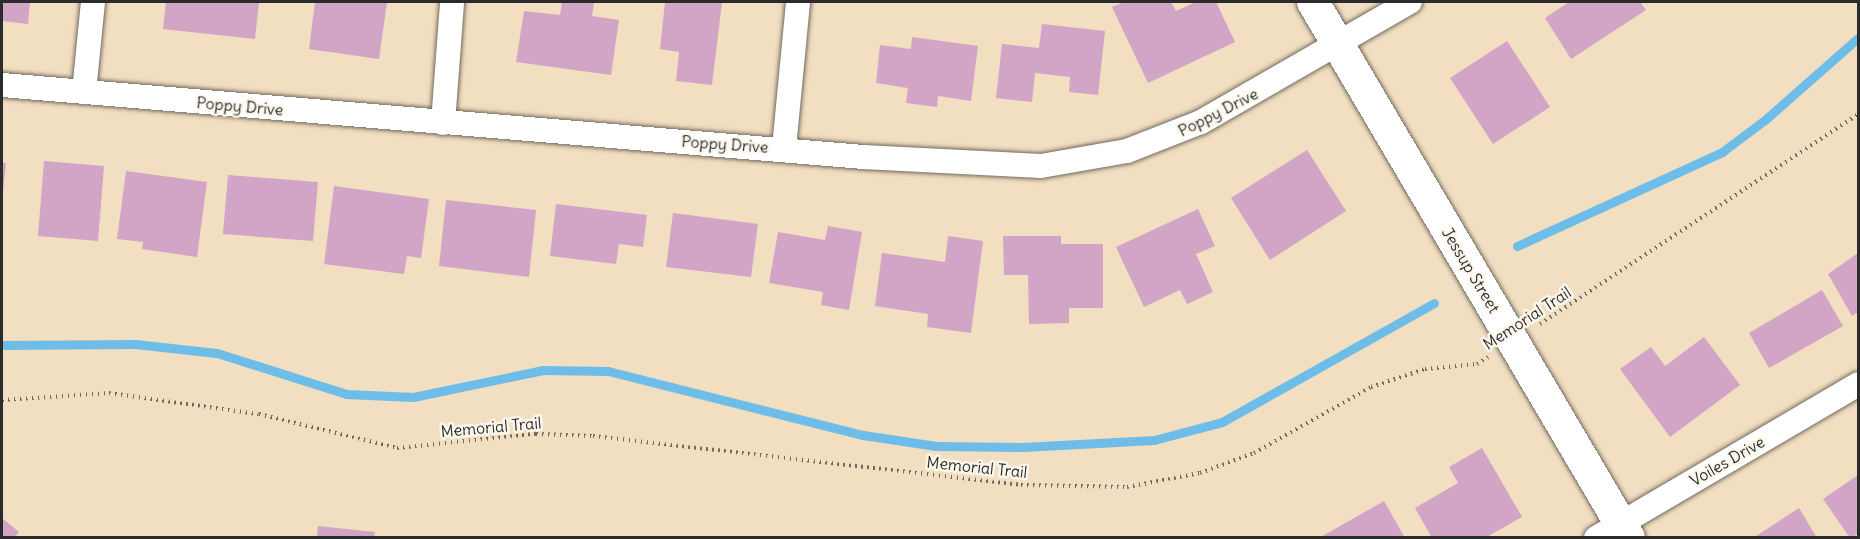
<!DOCTYPE html>
<style>
body{margin:0}
#map{position:relative;width:1860px;height:539px;overflow:hidden;background:#f2dec0;font-family:Delius,sans-serif}
div>[style]{position:absolute}
.stream>*{height:9px;margin:-4.5px;padding:0 4.5px;transform-origin:4.5px;border-radius:4.5px;background:#6ebde9}
.building>*{inset:0;background:#d2a4c6}
.path>*{height:4px;margin-top:-2px;transform-origin:0;background:repeating-linear-gradient(90deg,#716a5f 0 1.5px,transparent 0 6px)}
.roads{filter:drop-shadow(0 0 2px #716a5f) drop-shadow(0 0 2px #716a5f)}
.minor>*{height:24px;margin:-12px;padding:0 12px;transform-origin:12px;border-radius:12px;background:#fff}
.tertiary>*{height:32px;margin:-16px;padding:0 16px;transform-origin:16px;border-radius:16px;background:#fff}
span{translate:-50% -50%;white-space:nowrap;text-align:center;line-height:1.15;-webkit-text-stroke:5px #fbf7ec;paint-order:stroke}
.street-label{font-size:16px;color:#2b2b2b}
.frame{position:absolute;inset:0;border:3px solid #2b2b2b;pointer-events:none}
</style>
<div id="map">
<div class="stream">
<i style="left:1517px;top:246px;width:226px;rotate:-24.6deg"></i>
<i style="left:1722px;top:152px;width:55px;rotate:-36.9deg"></i>
<i style="left:1766px;top:119px;width:123px;rotate:-41.4deg"></i>
<i style="left:2px;top:345px;width:133px;rotate:-0.4deg"></i>
<i style="left:135px;top:344px;width:82px;rotate:6.3deg"></i>
<i style="left:217px;top:353px;width:135px;rotate:17.6deg"></i>
<i style="left:346px;top:394px;width:67px;rotate:2.6deg"></i>
<i style="left:413px;top:397px;width:133px;rotate:-11.7deg"></i>
<i style="left:543px;top:370px;width:65px;rotate:0.9deg"></i>
<i style="left:608px;top:371px;width:263px;rotate:14.1deg"></i>
<i style="left:863px;top:435px;width:74px;rotate:8.6deg"></i>
<i style="left:936px;top:446px;width:87px;rotate:0.7deg"></i>
<i style="left:1023px;top:447px;width:131px;rotate:-3.1deg"></i>
<i style="left:1154px;top:440px;width:70px;rotate:-14.8deg"></i>
<i style="left:1222px;top:422px;width:243px;rotate:-29.3deg"></i>
</div>
<div class="building">
<i style="clip-path:polygon(2px 2px,30px 2px,28px 24px,2px 21px)"></i>
<i style="clip-path:polygon(166px 2px,259px 2px,255px 39px,163px 29px)"></i>
<i style="clip-path:polygon(315px 2px,387px 2px,379px 59px,309px 49px)"></i>
<i style="clip-path:polygon(562px 2px,594px 2px,592px 16px,619px 20px,611px 75px,516px 62px,524px 11px,560px 15px)"></i>
<i style="clip-path:polygon(665px 2px,722px 2px,712px 85px,676px 81px,679px 52px,660px 49px)"></i>
<i style="clip-path:polygon(1124px 2px,1171px 2px,1176px 11px,1196px 2px,1216px 2px,1235px 42px,1148px 83px,1112px 7px)"></i>
<i style="clip-path:polygon(1569px 2px,1640px 2px,1646px 10px,1571px 59px,1545px 18px)"></i>
<i style="clip-path:polygon(1042px 24px,1105px 31px,1098px 95px,1069px 92px,1070px 77px,1035px 73px,1032px 102px,996px 98px,1002px 44px,1039px 48px)"></i>
<i style="clip-path:polygon(912px 37px,978px 46px,971px 101px,938px 96px,937px 107px,906px 103px,908px 88px,876px 83px,880px 45px,911px 49px)"></i>
<i style="clip-path:polygon(1507px 41px,1550px 107px,1493px 144px,1450px 78px)"></i>
<i style="clip-path:polygon(1307px 150px,1346px 211px,1270px 260px,1231px 198px)"></i>
<i style="clip-path:polygon(44px 161px,104px 166px,98px 241px,38px 236px)"></i>
<i style="clip-path:polygon(2px 163px,6px 163px,3px 192px,2px 192px)"></i>
<i style="clip-path:polygon(126px 171px,207px 182px,197px 257px,142px 249px,143px 242px,117px 239px)"></i>
<i style="clip-path:polygon(228px 175px,318px 182px,313px 241px,223px 234px)"></i>
<i style="clip-path:polygon(334px 186px,429px 199px,421px 258px,407px 256px,404px 274px,324px 264px)"></i>
<i style="clip-path:polygon(446px 200px,536px 210px,529px 277px,439px 266px)"></i>
<i style="clip-path:polygon(556px 204px,647px 215px,643px 247px,619px 244px,616px 264px,550px 256px)"></i>
<i style="clip-path:polygon(1198px 209px,1215px 246px,1196px 254px,1213px 292px,1187px 304px,1180px 290px,1144px 307px,1116px 247px)"></i>
<i style="clip-path:polygon(673px 213px,758px 224px,751px 277px,666px 267px)"></i>
<i style="clip-path:polygon(828px 226px,862px 232px,849px 310px,821px 305px,823px 292px,769px 283px,778px 232px,825px 240px)"></i>
<i style="clip-path:polygon(948px 236px,983px 241px,971px 333px,927px 327px,928px 314px,875px 306px,882px 253px,945px 262px)"></i>
<i style="clip-path:polygon(1003px 236px,1061px 236px,1061px 244px,1103px 244px,1103px 308px,1069px 308px,1069px 323px,1029px 324px,1028px 275px,1004px 275px)"></i>
<i style="clip-path:polygon(1858px 253px,1858px 312px,1852px 316px,1828px 274px)"></i>
<i style="clip-path:polygon(1822px 290px,1843px 326px,1769px 368px,1749px 333px)"></i>
<i style="clip-path:polygon(1704px 337px,1740px 385px,1670px 437px,1620px 369px,1651px 347px,1665px 366px)"></i>
<i style="clip-path:polygon(1482px 448px,1522px 517px,1485px 538px,1432px 538px,1415px 508px,1458px 483px,1449px 467px)"></i>
<i style="clip-path:polygon(1858px 475px,1858px 534px,1850px 538px,1823px 499px)"></i>
<i style="clip-path:polygon(1384px 501px,1405px 538px,1319px 538px)"></i>
<i style="clip-path:polygon(1799px 508px,1817px 538px,1753px 538px)"></i>
<i style="clip-path:polygon(2px 518px,19px 532px,14px 538px,2px 538px)"></i>
<i style="clip-path:polygon(318px 526px,375px 532px,374px 538px,317px 538px)"></i>
</div>
<div class="path">
<i style="left:1540px;top:324px;width:381px;rotate:-33.4deg"></i>
<i style="left:2px;top:400px;width:107px;rotate:-3.7deg"></i>
<i style="left:109px;top:393px;width:151px;rotate:8deg"></i>
<i style="left:259px;top:414px;width:142px;rotate:13.8deg"></i>
<i style="left:397px;top:448px;width:140px;rotate:-5.8deg"></i>
<i style="left:536px;top:434px;width:57px;rotate:2deg"></i>
<i style="left:593px;top:436px;width:431px;rotate:6.5deg"></i>
<i style="left:1021px;top:485px;width:106px;rotate:1.1deg"></i>
<i style="left:1127px;top:487px;width:74px;rotate:-10.9deg"></i>
<i style="left:1200px;top:473px;width:58px;rotate:-20.3deg"></i>
<i style="left:1254px;top:453px;width:134px;rotate:-29.4deg"></i>
<i style="left:1371px;top:387px;width:57px;rotate:-18.4deg"></i>
<i style="left:1425px;top:369px;width:52px;rotate:-5.5deg"></i>
<i style="left:1477px;top:364px;width:13px;rotate:-32deg"></i>
</div>
<div class="roads">
<div class="minor">
<i style="left:2px;top:85px;width:864px;rotate:4.78deg"></i>
<i style="left:863px;top:157px;width:178px;rotate:2.9deg"></i>
<i style="left:1041px;top:166px;width:87px;rotate:-9.9deg"></i>
<i style="left:1127px;top:151px;width:79px;rotate:-21.4deg"></i>
<i style="left:1201px;top:122px;width:241px;rotate:-29.9deg"></i>
<i style="left:84px;top:92px;width:90px;rotate:-84.3deg"></i>
<i style="left:443px;top:123px;width:121px;rotate:-85.7deg"></i>
<i style="left:784px;top:148px;width:147px;rotate:-84.5deg"></i>
<i style="left:1596px;top:538px;width:304px;rotate:-30.4deg"></i>
</div>
<div class="tertiary">
<i style="left:1313px;top:2px;width:622px;rotate:59.48deg"></i>
</div>
</div>
<div class="street-label">
<span style="left:240px;top:106px;rotate:5deg">Poppy Drive</span>
<span style="left:1218px;top:112px;rotate:-27deg">Poppy Drive</span>
<span style="left:725px;top:144px;rotate:4deg">Poppy Drive</span>
<span style="left:1471px;top:270px;rotate:59deg">Jessup Street</span>
<span style="left:1527px;top:318px;rotate:-33deg">Memorial Trail</span>
<span style="left:491px;top:427px;rotate:-5deg">Memorial Trail</span>
<span style="left:1727px;top:461px;rotate:-30deg">Voiles Drive</span>
<span style="left:977px;top:467px;rotate:6deg">Memorial Trail</span>
</div>
<div class="frame"></div>
</div>
